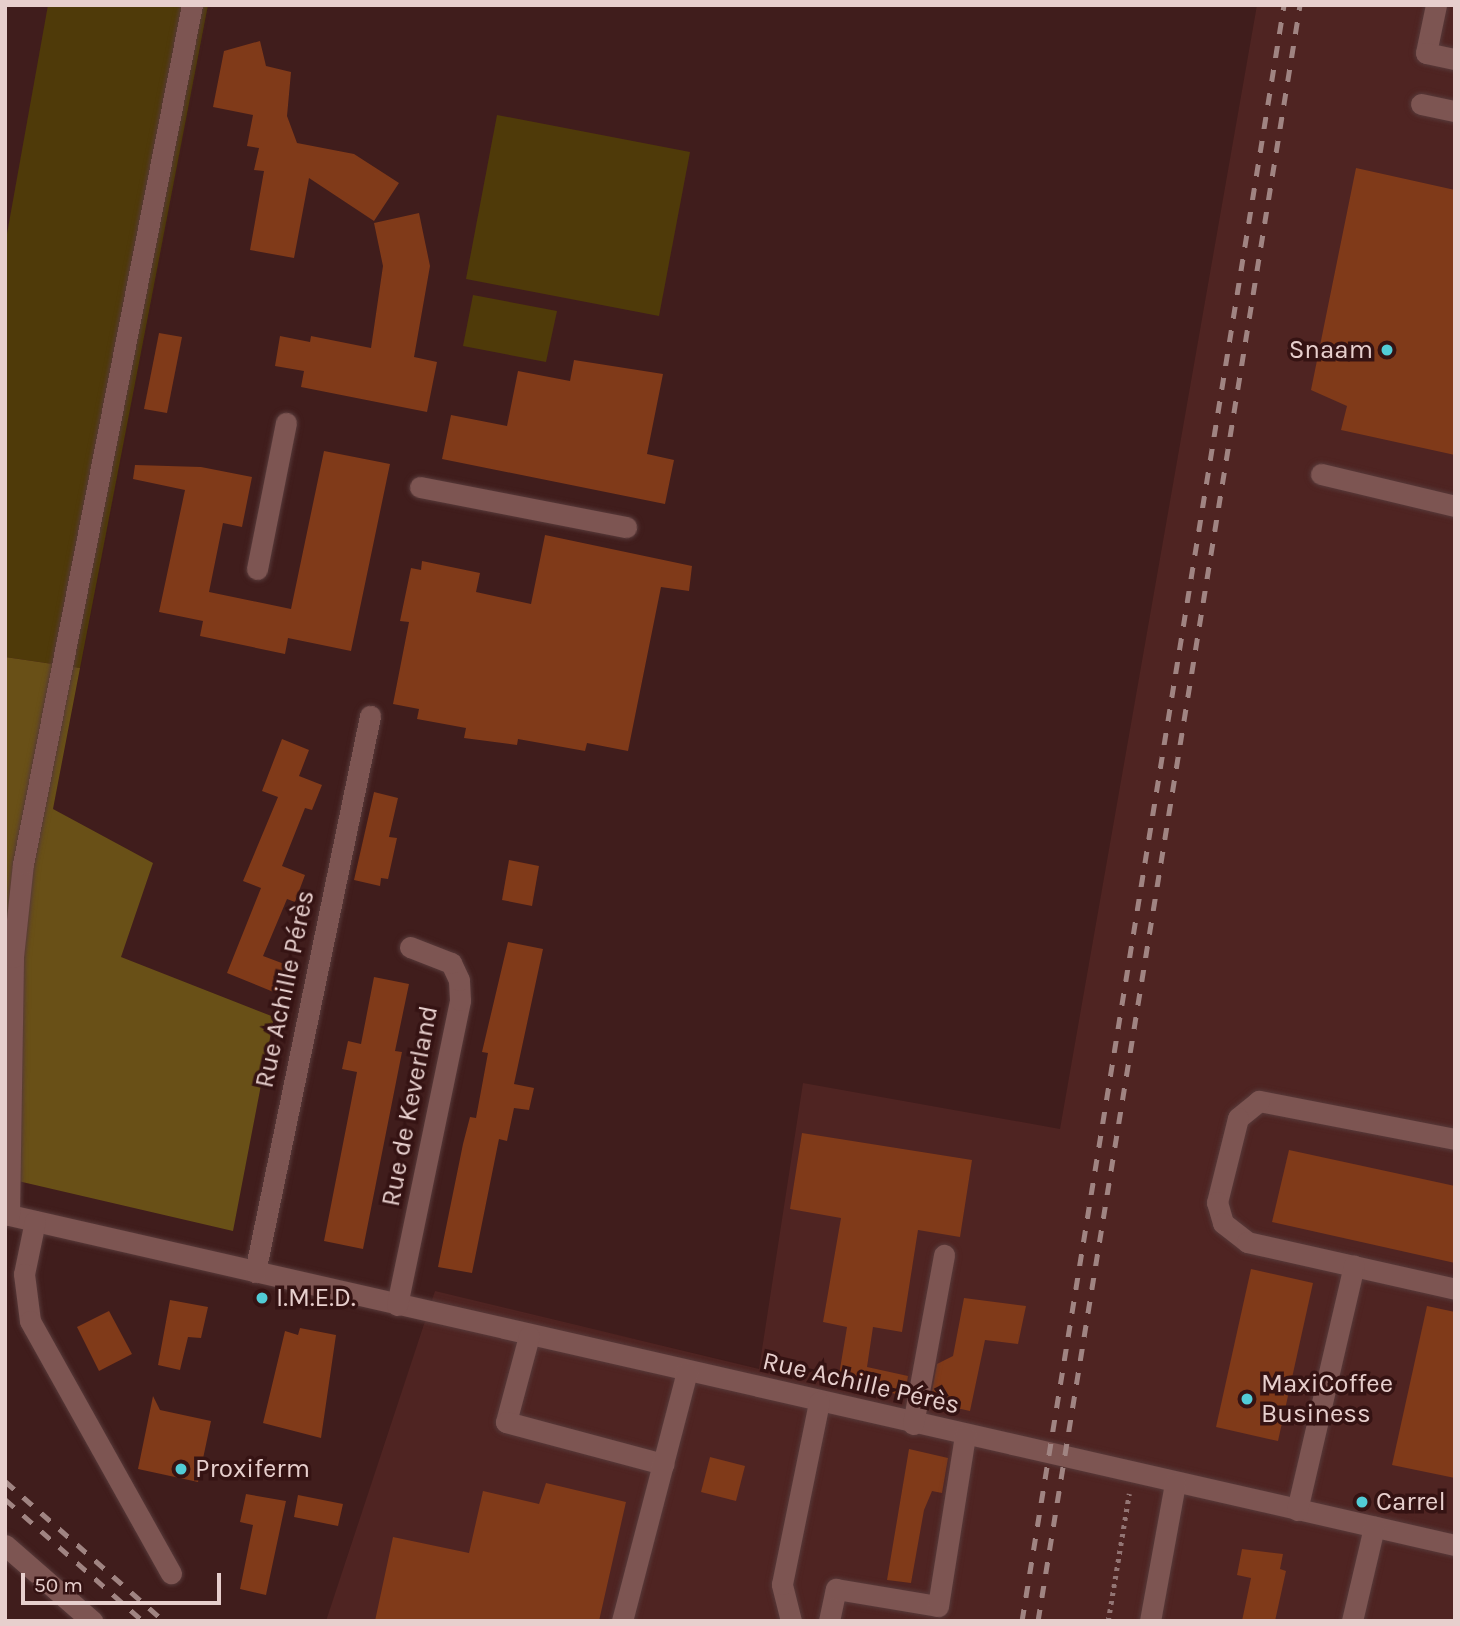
<!DOCTYPE html>
<meta charset="utf-8">
<style>
body{margin:0}
#map{position:relative;width:1460px;height:1626px;overflow:hidden;background:#401d1c;font-family:Karla,sans-serif}
div>[style]{position:absolute}
.built>*{inset:0;background:#4f2422}
.green>*{inset:0;background:#4f3a09}
.forest>*{inset:0;background:#695017}
.building>*{inset:0;background:#803a19}
.path>*{height:4.5px;margin-top:-2.25px;transform-origin:0;background:repeating-linear-gradient(90deg,#937574 0 3.5px,transparent 0 8.5px)}
.roads{filter:drop-shadow(0 0 2px #573a3a) drop-shadow(0 0 2px #573a3a)}
.minor>*{height:21px;margin:-10.5px;padding:0 10.5px;transform-origin:10.5px;border-radius:10.5px;background:#7d5552}
.rail>*{height:5px;margin-top:-2.5px;transform-origin:0;background:repeating-linear-gradient(90deg,#a08482 0 12px,transparent 0 24px)}
.dots>*{width:19px;height:19px;translate:-50% -50%;box-sizing:border-box;border:4px solid #351313;border-radius:50%}
span{translate:-50% -50%;white-space:nowrap;text-align:center;line-height:1.15;-webkit-text-stroke:7px #351313;paint-order:stroke}
.poi-label{font-size:26px;color:#e7cfcd}
.right{translate:-100% -50%;text-align:right}
.left{translate:0 -50%;text-align:left}
.street-label{font-size:26px;color:#e7cfcd}
.frame{position:absolute;inset:0;border:7px solid #e7cfcd;pointer-events:none}
.scale{position:absolute;left:21px;top:1573px;width:200px;height:32px;box-sizing:border-box;border:4px solid #e7cfcd;border-top:0;padding-left:9px;font-size:21px;line-height:24px;white-space:nowrap;color:#e7cfcd;-webkit-text-stroke:5px #351313;paint-order:stroke}
</style>
<div id="map">
<div class="built">
<i style="clip-path:polygon(1257px 5px,1455px 5px,1455px 1621px,326px 1621px,435px 1291px,759px 1369px,803px 1083px,1060px 1129px)"></i>
</div>
<div class="green">
<i style="clip-path:polygon(48px 5px,208px 5px,80px 668px,5px 657px,5px 245px)"></i>
<i style="clip-path:polygon(497px 115px,690px 152px,659px 316px,466px 279px)"></i>
<i style="clip-path:polygon(473px 295px,557px 311px,546px 362px,463px 346px)"></i>
</div>
<div class="forest">
<i style="clip-path:polygon(5px 657px,80px 668px,53px 809px,153px 863px,121px 957px,274px 1017px,233px 1231px,5px 1178px)"></i>
</div>
<div class="building">
<i style="clip-path:polygon(260px 41px,266px 66px,291px 72px,287px 116px,297px 143px,354px 154px,399px 183px,374px 221px,309px 178px,294px 258px,250px 250px,264px 171px,254px 170px,259px 148px,247px 146px,253px 115px,213px 107px,224px 51px)"></i>
<i style="clip-path:polygon(1356px 168px,1455px 190px,1455px 455px,1341px 430px,1347px 406px,1311px 390px)"></i>
<i style="clip-path:polygon(419px 213px,430px 266px,414px 357px,437px 362px,427px 412px,301px 387px,304px 371px,275px 366px,280px 336px,310px 342px,311px 336px,371px 348px,383px 266px,374px 223px)"></i>
<i style="clip-path:polygon(159px 333px,182px 337px,167px 413px,144px 409px)"></i>
<i style="clip-path:polygon(574px 360px,663px 374px,647px 454px,674px 460px,665px 504px,442px 459px,451px 415px,507px 426px,518px 371px,570px 381px)"></i>
<i style="clip-path:polygon(324px 451px,390px 464px,351px 651px,288px 638px,285px 654px,200px 636px,203px 621px,159px 612px,185px 490px,133px 479px,135px 465px,201px 467px,252px 477px,242px 527px,223px 523px,209px 592px,291px 609px)"></i>
<i style="clip-path:polygon(545px 535px,692px 566px,689px 591px,661px 587px,628px 751px,587px 743px,585px 751px,518px 739px,517px 745px,464px 738px,466px 728px,417px 719px,419px 709px,393px 704px,409px 622px,400px 621px,411px 568px,421px 570px,422px 561px,480px 573px,476px 592px,531px 604px)"></i>
<i style="clip-path:polygon(282px 739px,309px 750px,299px 776px,322px 785px,312px 810px,305px 808px,282px 866px,305px 875px,295px 902px,287px 899px,263px 956px,287px 965px,276px 993px,227px 973px,261px 888px,243px 881px,278px 797px,262px 791px)"></i>
<i style="clip-path:polygon(374px 792px,398px 798px,389px 837px,397px 838px,388px 879px,381px 878px,380px 886px,354px 880px)"></i>
<i style="clip-path:polygon(509px 860px,539px 866px,532px 906px,502px 900px)"></i>
<i style="clip-path:polygon(508px 942px,543px 949px,514px 1084px,534px 1088px,529px 1110px,514px 1108px,507px 1141px,499px 1139px,472px 1273px,438px 1267px,463px 1144px,470px 1117px,476px 1118px,488px 1053px,482px 1052px)"></i>
<i style="clip-path:polygon(374px 977px,409px 984px,395px 1051px,402px 1052px,363px 1249px,324px 1241px,357px 1072px,342px 1069px,348px 1041px,361px 1044px)"></i>
<i style="clip-path:polygon(802px 1133px,972px 1160px,960px 1237px,918px 1230px,902px 1332px,873px 1327px,867px 1367px,908px 1376px,905px 1396px,838px 1381px,847px 1327px,823px 1322px,841px 1218px,790px 1209px)"></i>
<i style="clip-path:polygon(1289px 1150px,1455px 1186px,1455px 1263px,1272px 1222px)"></i>
<i style="clip-path:polygon(1251px 1269px,1313px 1283px,1278px 1441px,1216px 1427px)"></i>
<i style="clip-path:polygon(964px 1298px,1026px 1306px,1018px 1344px,985px 1340px,970px 1411px,930px 1402px,937px 1364px,953px 1356px)"></i>
<i style="clip-path:polygon(170px 1300px,208px 1307px,201px 1338px,188px 1337px,180px 1370px,158px 1365px)"></i>
<i style="clip-path:polygon(1427px 1306px,1455px 1312px,1455px 1478px,1392px 1465px)"></i>
<i style="clip-path:polygon(109px 1311px,132px 1354px,99px 1371px,77px 1327px)"></i>
<i style="clip-path:polygon(300px 1328px,336px 1335px,321px 1438px,263px 1423px,285px 1331px,298px 1335px)"></i>
<i style="clip-path:polygon(153px 1396px,160px 1410px,211px 1421px,198px 1482px,138px 1469px)"></i>
<i style="clip-path:polygon(909px 1449px,948px 1458px,942px 1493px,932px 1491px,924px 1510px,911px 1583px,887px 1580px)"></i>
<i style="clip-path:polygon(710px 1457px,745px 1466px,736px 1501px,701px 1492px)"></i>
<i style="clip-path:polygon(546px 1483px,626px 1502px,599px 1621px,375px 1621px,393px 1537px,469px 1553px,483px 1491px,539px 1504px)"></i>
<i style="clip-path:polygon(246px 1494px,286px 1501px,266px 1595px,240px 1589px,253px 1525px,240px 1522px)"></i>
<i style="clip-path:polygon(298px 1495px,343px 1504px,338px 1526px,294px 1517px)"></i>
<i style="clip-path:polygon(1242px 1549px,1283px 1554px,1280px 1569px,1286px 1571px,1275px 1621px,1242px 1621px,1251px 1578px,1237px 1575px)"></i>
</div>
<div class="path">
<i style="left:1108px;top:1621px;width:129px;rotate:-80.6deg"></i>
</div>
<div class="roads">
<div class="minor">
<i style="left:1436px;top:5px;width:49px;rotate:101.8deg"></i>
<i style="left:1426px;top:53px;width:30px;rotate:12deg"></i>
<i style="left:1421px;top:104px;width:35px;rotate:12deg"></i>
<i style="left:1321px;top:474px;width:138px;rotate:13.4deg"></i>
<i style="left:420px;top:487px;width:210px;rotate:11deg"></i>
<i style="left:257px;top:569px;width:149px;rotate:-78.8deg"></i>
<i style="left:1455px;top:1139px;width:200px;rotate:-169deg"></i>
<i style="left:1259px;top:1101px;width:27px;rotate:141deg"></i>
<i style="left:1238px;top:1118px;width:87px;rotate:104deg"></i>
<i style="left:1217px;top:1202px;width:22px;rotate:74deg"></i>
<i style="left:1223px;top:1223px;width:31px;rotate:38deg"></i>
<i style="left:1247px;top:1242px;width:213px;rotate:12.7deg"></i>
<i style="left:5px;top:1214px;width:1487px;rotate:12.86deg"></i>
<i style="left:9px;top:1215px;width:258px;rotate:-89.1deg"></i>
<i style="left:13px;top:957px;width:94px;rotate:-83.9deg"></i>
<i style="left:23px;top:864px;width:875px;rotate:-78.87deg"></i>
<i style="left:35px;top:1221px;width:54px;rotate:101.7deg"></i>
<i style="left:24px;top:1274px;width:47px;rotate:82.7deg"></i>
<i style="left:30px;top:1321px;width:289px;rotate:60.8deg"></i>
<i style="left:255px;top:1272px;width:568px;rotate:-78.31deg"></i>
<i style="left:397px;top:1305px;width:311px;rotate:-78.3deg"></i>
<i style="left:460px;top:1000px;width:20px;rotate:-93deg"></i>
<i style="left:459px;top:980px;width:19px;rotate:-115deg"></i>
<i style="left:451px;top:963px;width:44px;rotate:-158.7deg"></i>
<i style="left:529px;top:1336px;width:89px;rotate:105deg"></i>
<i style="left:506px;top:1422px;width:163px;rotate:15deg"></i>
<i style="left:913px;top:1424px;width:172px;rotate:-79.6deg"></i>
<i style="left:1297px;top:1510px;width:251px;rotate:-76.9deg"></i>
<i style="left:5px;top:1545px;width:116px;rotate:41.1deg"></i>
<i style="left:622px;top:1621px;width:257px;rotate:-75.4deg"></i>
<i style="left:791px;top:1621px;width:38px;rotate:-104deg"></i>
<i style="left:782px;top:1584px;width:186px;rotate:-78.5deg"></i>
<i style="left:829px;top:1621px;width:33px;rotate:-78deg"></i>
<i style="left:836px;top:1589px;width:103px;rotate:9.5deg"></i>
<i style="left:938px;top:1606px;width:172px;rotate:-81deg"></i>
<i style="left:1150px;top:1621px;width:140px;rotate:-79.7deg"></i>
<i style="left:1352px;top:1621px;width:97px;rotate:-76.8deg"></i>
</div>
</div>
<div class="rail">
<i style="left:5px;top:1481px;width:212px;rotate:41.4deg"></i>
<i style="left:5px;top:1499px;width:184px;rotate:41.5deg"></i>
<i style="left:1022px;top:1621px;width:1637px;rotate:-80.79deg"></i>
<i style="left:1038px;top:1621px;width:1637px;rotate:-80.79deg"></i>
</div>
<div class="dots">
<i style="left:1387px;top:350px;background:#52ccd6"></i>
<i style="left:262px;top:1298px;background:#52ccd6"></i>
<i style="left:1247px;top:1399px;background:#52ccd6"></i>
<i style="left:181px;top:1469px;background:#52ccd6"></i>
<i style="left:1362px;top:1502px;background:#52ccd6"></i>
</div>
<div class="poi-label">
<span class="right" style="left:1373px;top:350px">Snaam</span>
<span class="left" style="left:276px;top:1298px">I.M.E.D.</span>
<span class="left" style="left:1261px;top:1399px">MaxiCoffee<br>Business</span>
<span class="left" style="left:195px;top:1469px">Proxiferm</span>
<span class="left" style="left:1376px;top:1502px">Carrel</span>
</div>
<div class="street-label">
<span style="left:285px;top:989px;rotate:-78deg">Rue Achille Pérès</span>
<span style="left:410px;top:1106px;rotate:-79deg">Rue de Keverland</span>
<span style="left:861px;top:1383px;rotate:13deg">Rue Achille Pérès</span>
</div>
<div class="frame"></div>
<div class="scale">50 m</div>
</div>
